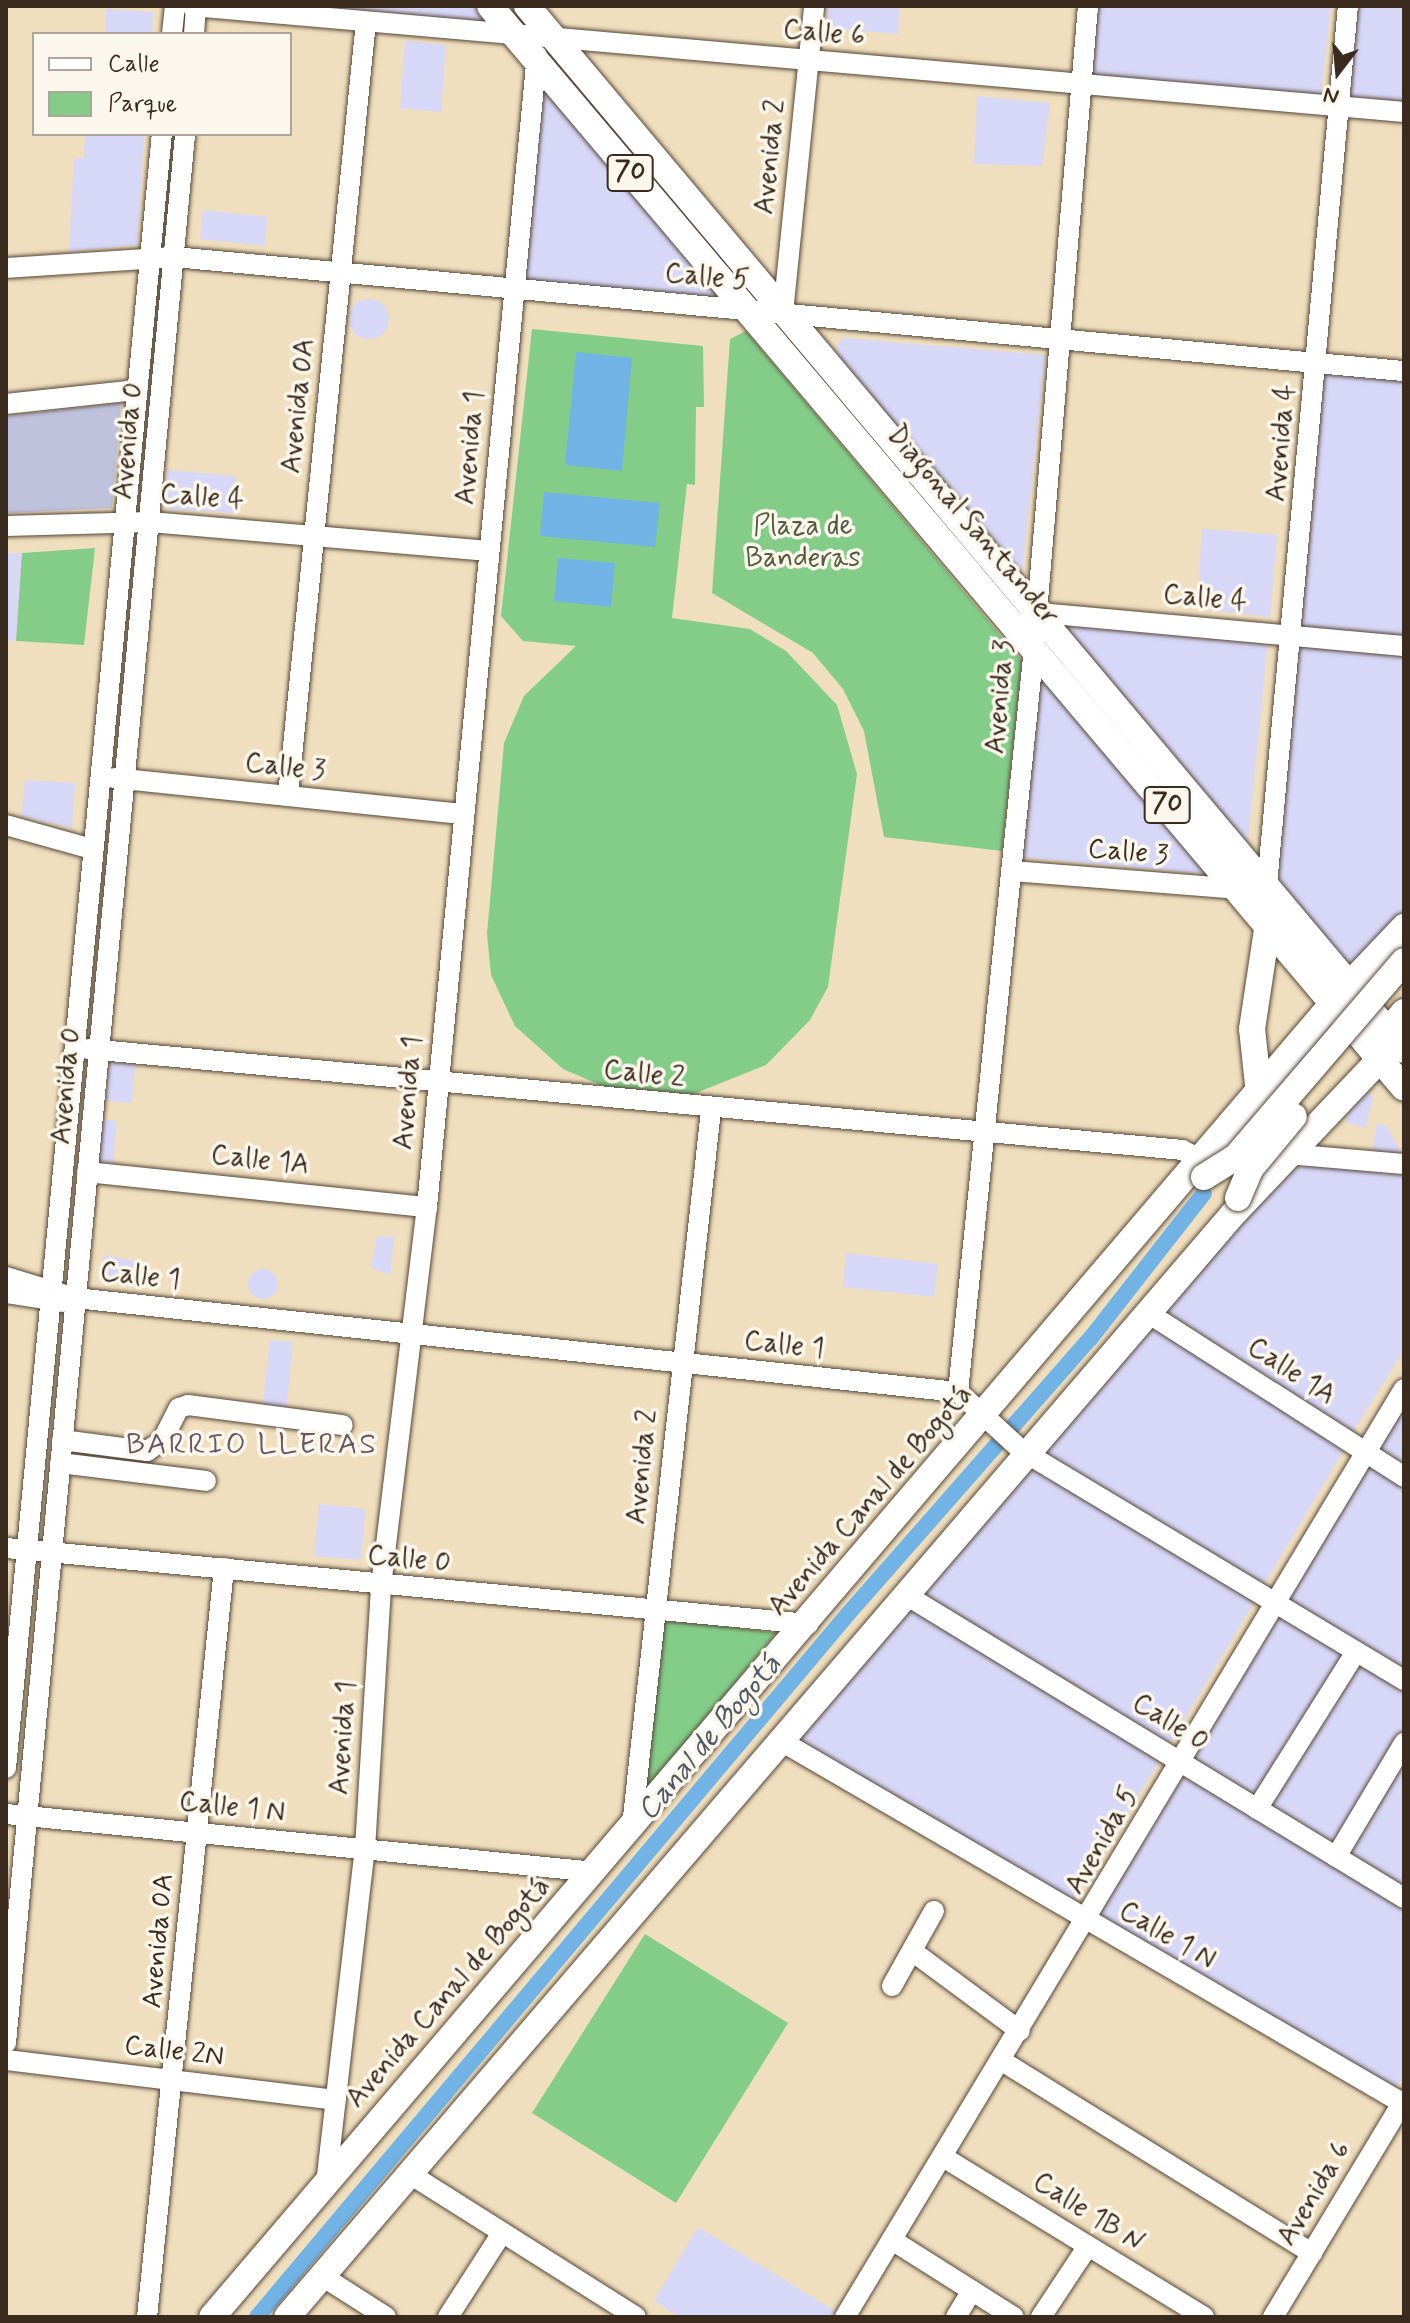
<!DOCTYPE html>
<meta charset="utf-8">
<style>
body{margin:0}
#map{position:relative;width:1410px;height:2323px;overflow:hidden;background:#efdfbe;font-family:Mynerve,sans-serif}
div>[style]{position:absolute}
.built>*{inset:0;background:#d7d7f8}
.round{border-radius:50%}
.industrial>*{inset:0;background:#bfc2dd}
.green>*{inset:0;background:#83cd89}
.water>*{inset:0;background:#72b3e6}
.canal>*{height:16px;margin:-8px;padding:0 8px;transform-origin:8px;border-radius:8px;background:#72b3e6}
.roads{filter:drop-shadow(0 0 2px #564536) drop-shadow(0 0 2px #564536)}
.minor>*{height:20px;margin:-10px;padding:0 10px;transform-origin:10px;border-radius:10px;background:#fff}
.major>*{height:26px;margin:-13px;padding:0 13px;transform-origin:13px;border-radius:13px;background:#fff}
.bridges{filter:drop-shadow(0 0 2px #564536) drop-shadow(0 0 2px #564536)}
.major-bridge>*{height:26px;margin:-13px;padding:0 13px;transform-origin:13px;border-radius:13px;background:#fff}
span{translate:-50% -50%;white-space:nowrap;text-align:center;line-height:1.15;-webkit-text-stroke:7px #fbf7ec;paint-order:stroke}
.shield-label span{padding:2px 6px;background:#fbf7ec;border:2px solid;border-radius:6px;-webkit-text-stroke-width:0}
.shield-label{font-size:26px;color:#3b2a1e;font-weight:700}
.street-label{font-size:28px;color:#3b2a1e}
.park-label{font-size:28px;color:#515b3e}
.neighbourhood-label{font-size:30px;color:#685662;letter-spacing:2px}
.water-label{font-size:30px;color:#4e5a64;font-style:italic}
.frame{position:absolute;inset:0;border:8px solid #3b2a1e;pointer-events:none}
.legend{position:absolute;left:32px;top:32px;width:260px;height:104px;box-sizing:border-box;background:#fbf7ec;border:2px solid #aea59a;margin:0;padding:10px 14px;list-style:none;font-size:24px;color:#3b2a1e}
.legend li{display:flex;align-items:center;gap:16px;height:40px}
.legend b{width:40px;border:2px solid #aea59a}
.north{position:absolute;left:1298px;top:32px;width:80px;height:80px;-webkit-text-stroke:6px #fbf7ec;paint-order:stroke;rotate:196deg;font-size:22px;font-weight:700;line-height:32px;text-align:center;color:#3b2a1e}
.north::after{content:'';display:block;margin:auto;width:28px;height:36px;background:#3b2a1e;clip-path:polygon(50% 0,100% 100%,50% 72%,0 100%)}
</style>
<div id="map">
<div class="built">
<i style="clip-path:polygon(299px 6px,483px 6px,501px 28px)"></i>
<i style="clip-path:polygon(828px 6px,900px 6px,898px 34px,826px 28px)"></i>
<i style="clip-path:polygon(1093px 6px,1331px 6px,1320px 102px,1087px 78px)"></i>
<i style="clip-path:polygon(1341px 6px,1404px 6px,1404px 109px,1332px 103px)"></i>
<i style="clip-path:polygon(106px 9px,153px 12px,152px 34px,105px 34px)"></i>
<i style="clip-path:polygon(405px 41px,446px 45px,441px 112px,400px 108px)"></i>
<i style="clip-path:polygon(539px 76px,729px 304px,520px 282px)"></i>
<i style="clip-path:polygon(977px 96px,1050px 103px,1042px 166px,974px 164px)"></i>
<i style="clip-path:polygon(71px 134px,144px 134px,137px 245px,69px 251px,74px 158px,84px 158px,85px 136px)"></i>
<i style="clip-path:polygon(203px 210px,267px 217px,265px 246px,200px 239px)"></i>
<i class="round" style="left:349px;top:299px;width:40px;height:40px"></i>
<i style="clip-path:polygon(844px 338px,1045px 355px,1022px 572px,839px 358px,836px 345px)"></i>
<i style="clip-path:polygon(1309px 369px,1404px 378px,1404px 639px,1284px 627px)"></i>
<i style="clip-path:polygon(168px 470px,236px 476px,233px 513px,165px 509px)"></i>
<i style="clip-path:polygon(1202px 529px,1277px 535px,1270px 617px,1197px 609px)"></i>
<i style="clip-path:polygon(6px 553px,22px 553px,16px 641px,6px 640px)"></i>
<i style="clip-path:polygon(1052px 624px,1268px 640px,1246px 859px)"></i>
<i style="clip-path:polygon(1282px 644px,1404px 655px,1404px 911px,1354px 974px,1260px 870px)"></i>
<i style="clip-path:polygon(1038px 675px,1207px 874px,1018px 857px)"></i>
<i style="clip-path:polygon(25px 780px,75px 783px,72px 828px,21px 816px)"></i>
<i style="clip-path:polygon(109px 1061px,135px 1064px,132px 1103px,106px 1101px)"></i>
<i style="clip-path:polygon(1360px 1084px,1373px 1096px,1366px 1128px,1345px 1122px)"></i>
<i style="clip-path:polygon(102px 1120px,117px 1121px,113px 1163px,98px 1162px)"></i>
<i style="clip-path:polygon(1377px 1124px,1386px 1125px,1404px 1158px,1372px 1152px)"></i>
<i style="clip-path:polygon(1307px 1165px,1404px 1171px,1404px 1350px,1351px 1435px,1165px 1311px,1265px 1181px)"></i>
<i style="clip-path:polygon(377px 1236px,394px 1237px,390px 1275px,371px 1268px)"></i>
<i style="clip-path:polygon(846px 1253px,938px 1264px,934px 1297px,843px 1287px)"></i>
<i style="clip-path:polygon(104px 1255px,139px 1262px,137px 1282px,100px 1277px)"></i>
<i class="round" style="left:248px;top:1269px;width:30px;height:30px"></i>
<i style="clip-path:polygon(1154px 1325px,1345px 1448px,1262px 1588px,1043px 1456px)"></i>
<i style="clip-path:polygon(270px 1340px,293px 1342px,286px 1413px,262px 1411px)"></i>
<i style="clip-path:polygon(1404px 1392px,1404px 1468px,1371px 1448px)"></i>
<i style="clip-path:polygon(1367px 1459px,1404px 1482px,1404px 1674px,1280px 1602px)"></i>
<i style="clip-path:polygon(1034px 1466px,1256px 1599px,1166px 1750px,921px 1596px)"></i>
<i style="clip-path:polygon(319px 1504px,365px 1509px,361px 1560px,314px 1556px)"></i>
<i style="clip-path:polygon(912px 1605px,1160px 1761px,1068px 1907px,793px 1744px)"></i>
<i style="clip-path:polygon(1274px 1608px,1404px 1685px,1404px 1892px,1186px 1761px)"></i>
<i style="clip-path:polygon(1180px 1772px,1404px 1911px,1404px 2075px,1394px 2091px,1093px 1915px)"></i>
<i style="clip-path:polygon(698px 2227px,835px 2311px,831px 2317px,679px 2317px,654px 2301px)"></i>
</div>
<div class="industrial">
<i style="clip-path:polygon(121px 403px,112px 508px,6px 513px,6px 416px)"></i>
</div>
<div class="green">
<i style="clip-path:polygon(532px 329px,703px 346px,704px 407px,696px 407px,695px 485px,687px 484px,672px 618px,750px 629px,786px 651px,837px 705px,857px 774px,828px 987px,810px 1020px,766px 1065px,686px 1097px,605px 1087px,563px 1069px,515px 1026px,491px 975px,487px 934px,504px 743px,524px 696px,576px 646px,523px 641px,501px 616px)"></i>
<i style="clip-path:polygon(746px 331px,1022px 661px,1002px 851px,884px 837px,864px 731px,843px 689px,813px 653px,712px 593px,730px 339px)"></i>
<i style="clip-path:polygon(95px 548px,84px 645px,16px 641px,22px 553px)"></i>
<i style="clip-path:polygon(656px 1617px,776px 1633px,636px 1803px)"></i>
<i style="clip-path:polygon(645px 1934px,788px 2023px,676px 2203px,532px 2113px)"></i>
</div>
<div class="water">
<i style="clip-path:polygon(576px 352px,632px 358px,622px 471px,565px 465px)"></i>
<i style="clip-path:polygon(544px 492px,660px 503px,655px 547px,540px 536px)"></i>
<i style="clip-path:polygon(558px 558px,615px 563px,611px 607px,554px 601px)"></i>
</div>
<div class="canal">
<i style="left:257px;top:2317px;width:918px;rotate:-49.95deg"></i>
<i style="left:848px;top:1614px;width:366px;rotate:-48.7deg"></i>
<i style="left:1090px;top:1339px;width:185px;rotate:-52deg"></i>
</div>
<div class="roads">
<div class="minor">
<i style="left:192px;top:6px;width:1217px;rotate:5deg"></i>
<i style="left:172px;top:34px;width:28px;rotate:-84deg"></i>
<i style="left:194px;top:34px;width:28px;rotate:-86deg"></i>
<i style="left:6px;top:268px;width:168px;rotate:-3.7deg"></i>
<i style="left:174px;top:257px;width:1235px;rotate:5.3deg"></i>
<i style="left:783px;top:313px;width:309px;rotate:-84.2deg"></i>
<i style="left:6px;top:404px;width:132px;rotate:-6.1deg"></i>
<i style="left:6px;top:526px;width:144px;rotate:-1.6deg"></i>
<i style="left:150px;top:522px;width:340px;rotate:4.9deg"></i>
<i style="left:1030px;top:612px;width:376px;rotate:5.2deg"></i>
<i style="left:114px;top:778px;width:352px;rotate:5.9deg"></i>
<i style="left:288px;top:796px;width:778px;rotate:-84.25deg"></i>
<i style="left:6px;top:825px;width:89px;rotate:15.6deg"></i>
<i style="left:1012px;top:871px;width:228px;rotate:4.5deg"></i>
<i style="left:1267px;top:885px;width:883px;rotate:-84.74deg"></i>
<i style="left:88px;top:1049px;width:1099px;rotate:5.27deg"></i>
<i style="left:1182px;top:1150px;width:25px;rotate:26deg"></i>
<i style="left:1287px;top:1154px;width:117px;rotate:4.9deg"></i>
<i style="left:87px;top:1172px;width:342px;rotate:5.9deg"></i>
<i style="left:6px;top:1277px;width:72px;rotate:16.9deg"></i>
<i style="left:75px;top:1298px;width:888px;rotate:6.08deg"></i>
<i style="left:958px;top:1392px;width:86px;rotate:42.6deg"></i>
<i style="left:1021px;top:1450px;width:447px;rotate:31deg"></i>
<i style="left:6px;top:1293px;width:59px;rotate:8.8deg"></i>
<i style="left:1148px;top:1313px;width:304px;rotate:32.6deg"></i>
<i style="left:958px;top:1392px;width:748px;rotate:-84.17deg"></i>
<i style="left:1034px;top:648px;width:644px;rotate:-85.19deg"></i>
<i style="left:62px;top:1440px;width:86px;rotate:7.4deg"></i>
<i style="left:147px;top:1451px;width:18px;rotate:-34deg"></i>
<i style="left:162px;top:1441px;width:37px;rotate:-63deg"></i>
<i style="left:179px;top:1408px;width:9px;rotate:-18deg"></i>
<i style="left:188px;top:1405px;width:156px;rotate:7.4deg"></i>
<i style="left:60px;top:1463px;width:147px;rotate:7deg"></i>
<i style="left:6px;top:1548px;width:806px;rotate:5.41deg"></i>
<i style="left:906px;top:1595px;width:583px;rotate:31.32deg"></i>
<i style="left:781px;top:1741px;width:721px;rotate:30.23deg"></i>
<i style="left:6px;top:1768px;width:1641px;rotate:-84.55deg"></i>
<i style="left:1257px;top:1809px;width:186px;rotate:-57.8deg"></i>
<i style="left:6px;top:1814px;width:592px;rotate:5.62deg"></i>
<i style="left:632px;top:1826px;width:720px;rotate:-83.7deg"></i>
<i style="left:1336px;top:1857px;width:133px;rotate:-59.2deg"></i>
<i style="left:912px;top:1951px;width:134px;rotate:36.5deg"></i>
<i style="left:892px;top:1986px;width:86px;rotate:-60.8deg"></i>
<i style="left:6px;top:2043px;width:1917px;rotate:-84.64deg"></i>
<i style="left:6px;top:2060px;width:332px;rotate:6.9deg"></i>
<i style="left:1002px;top:2061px;width:365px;rotate:31.8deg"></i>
<i style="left:943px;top:2157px;width:306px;rotate:31.5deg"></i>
<i style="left:410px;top:2174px;width:267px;rotate:32.3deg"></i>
<i style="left:326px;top:2184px;width:337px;rotate:-83.4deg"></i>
<i style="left:365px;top:1849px;width:263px;rotate:-86.5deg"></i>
<i style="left:381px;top:1586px;width:382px;rotate:-83.1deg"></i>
<i style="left:427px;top:1207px;width:1157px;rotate:-84.55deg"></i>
<i style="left:892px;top:2240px;width:144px;rotate:32.3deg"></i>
<i style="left:322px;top:2276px;width:76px;rotate:32.6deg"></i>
<i style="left:147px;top:2317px;width:753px;rotate:-84.13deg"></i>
<i style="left:448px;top:2317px;width:100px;rotate:-57.3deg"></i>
<i style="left:845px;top:2317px;width:1083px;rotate:-58.94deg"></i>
<i style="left:956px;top:2317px;width:31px;rotate:-59deg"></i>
<i style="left:1041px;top:2317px;width:85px;rotate:-56.5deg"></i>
<i style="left:1273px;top:2317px;width:253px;rotate:-58.9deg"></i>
</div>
<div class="major">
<i style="left:490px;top:6px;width:1416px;rotate:49.81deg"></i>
<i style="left:527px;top:6px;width:1363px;rotate:49.97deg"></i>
<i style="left:1350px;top:984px;width:79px;rotate:-46.5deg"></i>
<i style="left:1388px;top:1031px;width:25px;rotate:-50deg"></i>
<i style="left:1259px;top:1094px;width:65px;rotate:-96.1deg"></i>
<i style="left:1252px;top:1029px;width:107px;rotate:-81.4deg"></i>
<i style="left:212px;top:2317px;width:1729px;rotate:-49.53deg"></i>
<i style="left:287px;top:2317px;width:1453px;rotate:-49.38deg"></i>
<i style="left:1233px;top:1214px;width:214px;rotate:-46.5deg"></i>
</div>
</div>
<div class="bridges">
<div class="major-bridge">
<i style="left:1204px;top:1177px;width:38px;rotate:-32deg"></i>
<i style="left:1236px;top:1157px;width:258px;rotate:-49.4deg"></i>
<i style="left:1238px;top:1198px;width:33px;rotate:-67deg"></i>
<i style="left:1251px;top:1168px;width:67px;rotate:-50.4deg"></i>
</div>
</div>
<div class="shield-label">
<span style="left:630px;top:173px">70</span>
<span style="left:1167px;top:805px">70</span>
</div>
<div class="street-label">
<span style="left:824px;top:34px;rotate:5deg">Calle 6</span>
<span style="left:771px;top:157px;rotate:-84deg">Avenida 2</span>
<span style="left:707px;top:278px;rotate:5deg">Calle 5</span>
<span style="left:299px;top:406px;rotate:-84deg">Avenida 0A</span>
<span style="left:129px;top:441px;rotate:-85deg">Avenida 0</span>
<span style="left:1282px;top:443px;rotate:-85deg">Avenida 4</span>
<span style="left:471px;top:448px;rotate:-85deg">Avenida 1</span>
<span style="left:202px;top:498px;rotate:4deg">Calle 4</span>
<span style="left:972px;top:526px;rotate:50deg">Diagonal Santander</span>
<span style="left:1205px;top:599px;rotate:5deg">Calle 4</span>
<span style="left:1001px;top:697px;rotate:-85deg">Avenida 3</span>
<span style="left:285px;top:768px;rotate:6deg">Calle 3</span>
<span style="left:1128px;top:853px;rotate:5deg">Calle 3</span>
<span style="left:644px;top:1075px;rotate:6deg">Calle 2</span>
<span style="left:67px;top:1086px;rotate:-85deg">Avenida 0</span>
<span style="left:409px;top:1093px;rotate:-85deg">Avenida 1</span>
<span style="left:260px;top:1161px;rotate:6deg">Calle 1A</span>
<span style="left:140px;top:1277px;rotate:6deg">Calle 1</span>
<span style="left:784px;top:1346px;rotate:6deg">Calle 1</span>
<span style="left:1291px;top:1372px;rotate:33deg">Calle 1A</span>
<span style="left:643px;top:1467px;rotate:-84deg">Avenida 2</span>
<span style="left:871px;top:1501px;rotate:-49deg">Avenida Canal de Bogotá</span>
<span style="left:409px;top:1560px;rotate:5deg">Calle 0</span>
<span style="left:1170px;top:1723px;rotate:31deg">Calle 0</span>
<span style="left:344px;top:1738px;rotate:-86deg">Avenida 1</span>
<span style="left:232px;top:1808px;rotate:6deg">Calle 1 N</span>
<span style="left:1103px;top:1841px;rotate:-60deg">Avenida 5</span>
<span style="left:1167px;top:1936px;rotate:30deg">Calle 1 N</span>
<span style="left:159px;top:1941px;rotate:-85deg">Avenida 0A</span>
<span style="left:449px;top:1993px;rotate:-49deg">Avenida Canal de Bogotá</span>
<span style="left:174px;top:2052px;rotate:7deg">Calle 2N</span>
<span style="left:1315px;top:2194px;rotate:-59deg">Avenida 6</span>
<span style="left:1088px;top:2213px;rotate:32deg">Calle 1B N</span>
</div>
<div class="park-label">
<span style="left:803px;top:543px">Plaza de<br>Banderas</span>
</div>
<div class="neighbourhood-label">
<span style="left:252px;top:1445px">BARRIO LLERAS</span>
</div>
<div class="water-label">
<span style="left:710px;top:1738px;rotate:-50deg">Canal de Bogotá</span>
</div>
<div class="frame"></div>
<ul class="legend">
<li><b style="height:10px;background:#fff"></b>Calle</li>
<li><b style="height:22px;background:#83cd89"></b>Parque</li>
</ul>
<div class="north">N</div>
</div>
